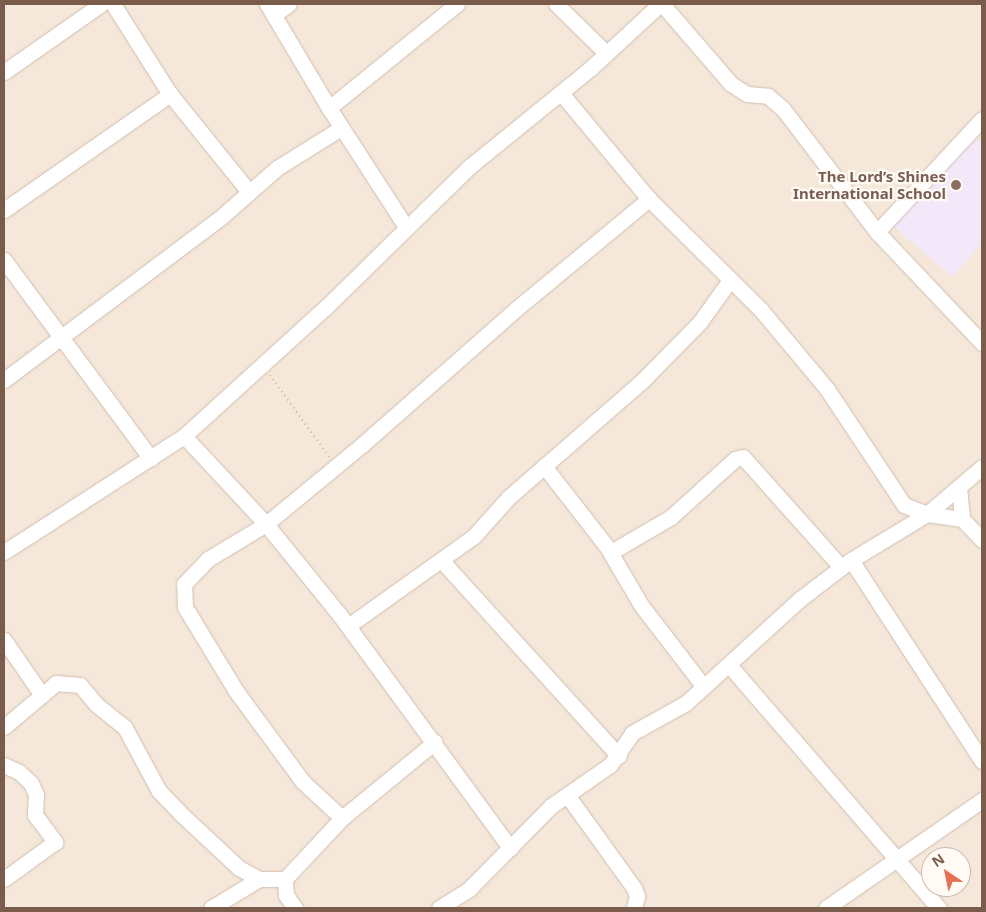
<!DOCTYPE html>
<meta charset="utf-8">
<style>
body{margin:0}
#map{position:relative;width:986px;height:912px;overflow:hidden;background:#fdf6ec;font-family:"Noto Sans",sans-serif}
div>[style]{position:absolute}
.residential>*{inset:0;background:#f5e8da}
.education>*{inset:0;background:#f3e8fa}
.path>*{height:2px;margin-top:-1px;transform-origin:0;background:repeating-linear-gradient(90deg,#d9b8a5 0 1px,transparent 0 5px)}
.roads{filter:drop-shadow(0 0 1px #d1beb0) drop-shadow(0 0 1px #d1beb0)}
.minor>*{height:15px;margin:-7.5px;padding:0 7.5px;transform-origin:7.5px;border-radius:7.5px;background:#fff}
.dots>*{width:14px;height:14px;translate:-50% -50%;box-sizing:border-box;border:2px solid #fffaf3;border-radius:50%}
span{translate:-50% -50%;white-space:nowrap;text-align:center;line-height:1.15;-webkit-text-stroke:4.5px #fffaf3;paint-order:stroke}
.education-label{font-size:15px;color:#785e54;font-weight:700}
.right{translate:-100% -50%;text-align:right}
.frame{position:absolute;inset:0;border:5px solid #7a5c4d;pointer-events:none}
.north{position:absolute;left:921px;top:847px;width:50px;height:50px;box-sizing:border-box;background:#fffaf3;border:1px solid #cabbb1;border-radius:50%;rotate:326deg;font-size:14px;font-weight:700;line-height:20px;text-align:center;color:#7a5c4d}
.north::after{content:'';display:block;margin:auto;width:18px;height:22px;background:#e76f51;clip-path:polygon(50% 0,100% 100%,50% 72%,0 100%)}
</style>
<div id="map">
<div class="residential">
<i style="clip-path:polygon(evenodd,4px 4px,982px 4px,982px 908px,4px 908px,4px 4px,931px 857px,961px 857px,961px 887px,931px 887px,931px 857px)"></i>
</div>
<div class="education">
<i style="clip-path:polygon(975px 135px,982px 144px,982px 243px,952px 277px,893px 225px)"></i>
</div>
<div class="path">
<i style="left:270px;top:375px;width:101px;rotate:54.3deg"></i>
</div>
<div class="roads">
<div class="minor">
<i style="left:113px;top:4px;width:107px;rotate:57.7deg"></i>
<i style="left:170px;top:94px;width:126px;rotate:51.1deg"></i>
<i style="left:267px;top:4px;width:121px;rotate:59.2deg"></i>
<i style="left:329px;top:108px;width:142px;rotate:57.1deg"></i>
<i style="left:556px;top:4px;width:70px;rotate:44.4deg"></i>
<i style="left:662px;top:4px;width:106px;rotate:49.2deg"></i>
<i style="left:731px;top:84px;width:19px;rotate:32deg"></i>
<i style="left:747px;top:94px;width:21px;rotate:5deg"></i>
<i style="left:768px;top:96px;width:20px;rotate:41deg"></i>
<i style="left:783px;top:109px;width:155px;rotate:52.6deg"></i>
<i style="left:877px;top:232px;width:153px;rotate:46.6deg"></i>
<i style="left:275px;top:14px;width:17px;rotate:-36deg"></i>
<i style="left:4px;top:72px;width:118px;rotate:-35deg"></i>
<i style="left:561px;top:93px;width:138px;rotate:50.3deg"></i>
<i style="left:649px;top:199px;width:158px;rotate:44.7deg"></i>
<i style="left:761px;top:310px;width:103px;rotate:50.1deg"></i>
<i style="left:827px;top:389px;width:139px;rotate:56.4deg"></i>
<i style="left:904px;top:505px;width:25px;rotate:21deg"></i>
<i style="left:927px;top:514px;width:35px;rotate:8deg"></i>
<i style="left:329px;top:108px;width:165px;rotate:-39.1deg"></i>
<i style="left:4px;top:210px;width:203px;rotate:-34.9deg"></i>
<i style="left:877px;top:232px;width:154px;rotate:-47.1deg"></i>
<i style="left:4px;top:260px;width:247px;rotate:53.5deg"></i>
<i style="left:4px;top:380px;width:270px;rotate:-36.9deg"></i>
<i style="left:220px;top:218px;width:76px;rotate:-41.3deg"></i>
<i style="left:277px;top:168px;width:75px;rotate:-32deg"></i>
<i style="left:184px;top:436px;width:120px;rotate:47deg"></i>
<i style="left:266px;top:524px;width:116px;rotate:51deg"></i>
<i style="left:339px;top:614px;width:290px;rotate:53.8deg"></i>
<i style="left:544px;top:466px;width:103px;rotate:52.1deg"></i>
<i style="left:607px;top:547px;width:67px;rotate:59.6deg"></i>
<i style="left:641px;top:605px;width:103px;rotate:52.5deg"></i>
<i style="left:959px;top:488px;width:31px;rotate:84deg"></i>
<i style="left:962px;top:519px;width:29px;rotate:46deg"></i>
<i style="left:4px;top:552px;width:214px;rotate:-32.8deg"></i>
<i style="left:184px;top:436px;width:192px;rotate:-42.3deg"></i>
<i style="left:326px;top:307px;width:200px;rotate:-44.4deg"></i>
<i style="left:469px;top:167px;width:157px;rotate:-39.1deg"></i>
<i style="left:591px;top:68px;width:94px;rotate:-42.8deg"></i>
<i style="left:611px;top:552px;width:69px;rotate:-30.3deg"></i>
<i style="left:671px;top:517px;width:86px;rotate:-42.2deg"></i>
<i style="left:735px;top:459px;width:8px;rotate:-14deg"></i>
<i style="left:743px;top:457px;width:147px;rotate:48.3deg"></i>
<i style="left:851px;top:560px;width:240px;rotate:56.9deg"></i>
<i style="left:442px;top:561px;width:263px;rotate:47.8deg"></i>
<i style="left:348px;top:626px;width:155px;rotate:-35.5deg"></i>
<i style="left:474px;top:536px;width:52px;rotate:-48.1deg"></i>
<i style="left:509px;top:497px;width:178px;rotate:-41.1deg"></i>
<i style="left:643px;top:380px;width:81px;rotate:-45.5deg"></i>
<i style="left:700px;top:322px;width:52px;rotate:-54.5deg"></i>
<i style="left:4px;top:640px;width:67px;rotate:55.4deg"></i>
<i style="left:729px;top:665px;width:321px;rotate:49.2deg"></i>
<i style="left:4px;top:727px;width:68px;rotate:-40.2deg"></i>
<i style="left:56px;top:683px;width:24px;rotate:5deg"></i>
<i style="left:80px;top:685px;width:26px;rotate:50deg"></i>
<i style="left:97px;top:705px;width:36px;rotate:39deg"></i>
<i style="left:125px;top:728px;width:72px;rotate:61.6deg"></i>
<i style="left:159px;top:791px;width:30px;rotate:46deg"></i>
<i style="left:180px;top:813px;width:81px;rotate:43deg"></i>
<i style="left:239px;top:868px;width:23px;rotate:29deg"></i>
<i style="left:259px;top:879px;width:26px"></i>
<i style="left:4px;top:765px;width:17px;rotate:25deg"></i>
<i style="left:19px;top:772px;width:16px;rotate:43deg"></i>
<i style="left:31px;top:783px;width:12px;rotate:66deg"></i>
<i style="left:36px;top:794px;width:21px;rotate:93deg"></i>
<i style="left:35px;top:815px;width:34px;rotate:53deg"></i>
<i style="left:55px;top:842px;width:63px;rotate:144deg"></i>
<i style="left:567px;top:795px;width:115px;rotate:54.2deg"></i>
<i style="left:634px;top:888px;width:9px;rotate:69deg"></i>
<i style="left:637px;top:896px;width:12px;rotate:104deg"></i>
<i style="left:342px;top:818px;width:120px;rotate:-39.3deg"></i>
<i style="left:211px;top:908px;width:56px;rotate:-31.1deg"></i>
<i style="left:295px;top:908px;width:16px;rotate:-125deg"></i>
<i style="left:286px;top:895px;width:16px;rotate:-94deg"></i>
<i style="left:285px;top:879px;width:83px;rotate:-46.9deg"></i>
<i style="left:342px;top:818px;width:53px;rotate:-137.3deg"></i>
<i style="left:303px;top:782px;width:113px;rotate:-126.4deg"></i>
<i style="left:236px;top:691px;width:98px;rotate:-121.3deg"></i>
<i style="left:185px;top:607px;width:23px;rotate:-92deg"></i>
<i style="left:184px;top:584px;width:35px;rotate:-46deg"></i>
<i style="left:208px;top:559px;width:68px;rotate:-31.1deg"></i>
<i style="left:266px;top:524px;width:126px;rotate:-39.5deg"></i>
<i style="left:363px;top:444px;width:204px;rotate:-41.4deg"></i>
<i style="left:516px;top:309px;width:173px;rotate:-39.6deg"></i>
<i style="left:439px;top:908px;width:36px;rotate:-32deg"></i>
<i style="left:469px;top:889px;width:117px;rotate:-45.3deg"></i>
<i style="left:551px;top:806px;width:72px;rotate:-34.8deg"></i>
<i style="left:610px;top:765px;width:39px;rotate:-55deg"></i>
<i style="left:632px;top:733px;width:62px;rotate:-29.1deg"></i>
<i style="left:686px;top:703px;width:154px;rotate:-42.4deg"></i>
<i style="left:800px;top:599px;width:64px;rotate:-37.4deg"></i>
<i style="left:851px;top:560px;width:89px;rotate:-31.2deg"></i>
<i style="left:927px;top:514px;width:72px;rotate:-40.5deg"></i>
<i style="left:826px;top:908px;width:190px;rotate:-34.7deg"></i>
</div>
</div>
<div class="dots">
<i style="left:956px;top:185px;background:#8d6e63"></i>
</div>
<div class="education-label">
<span class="right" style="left:946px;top:185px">The Lord’s Shines<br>International School</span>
</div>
<div class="frame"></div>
<div class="north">N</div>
</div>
